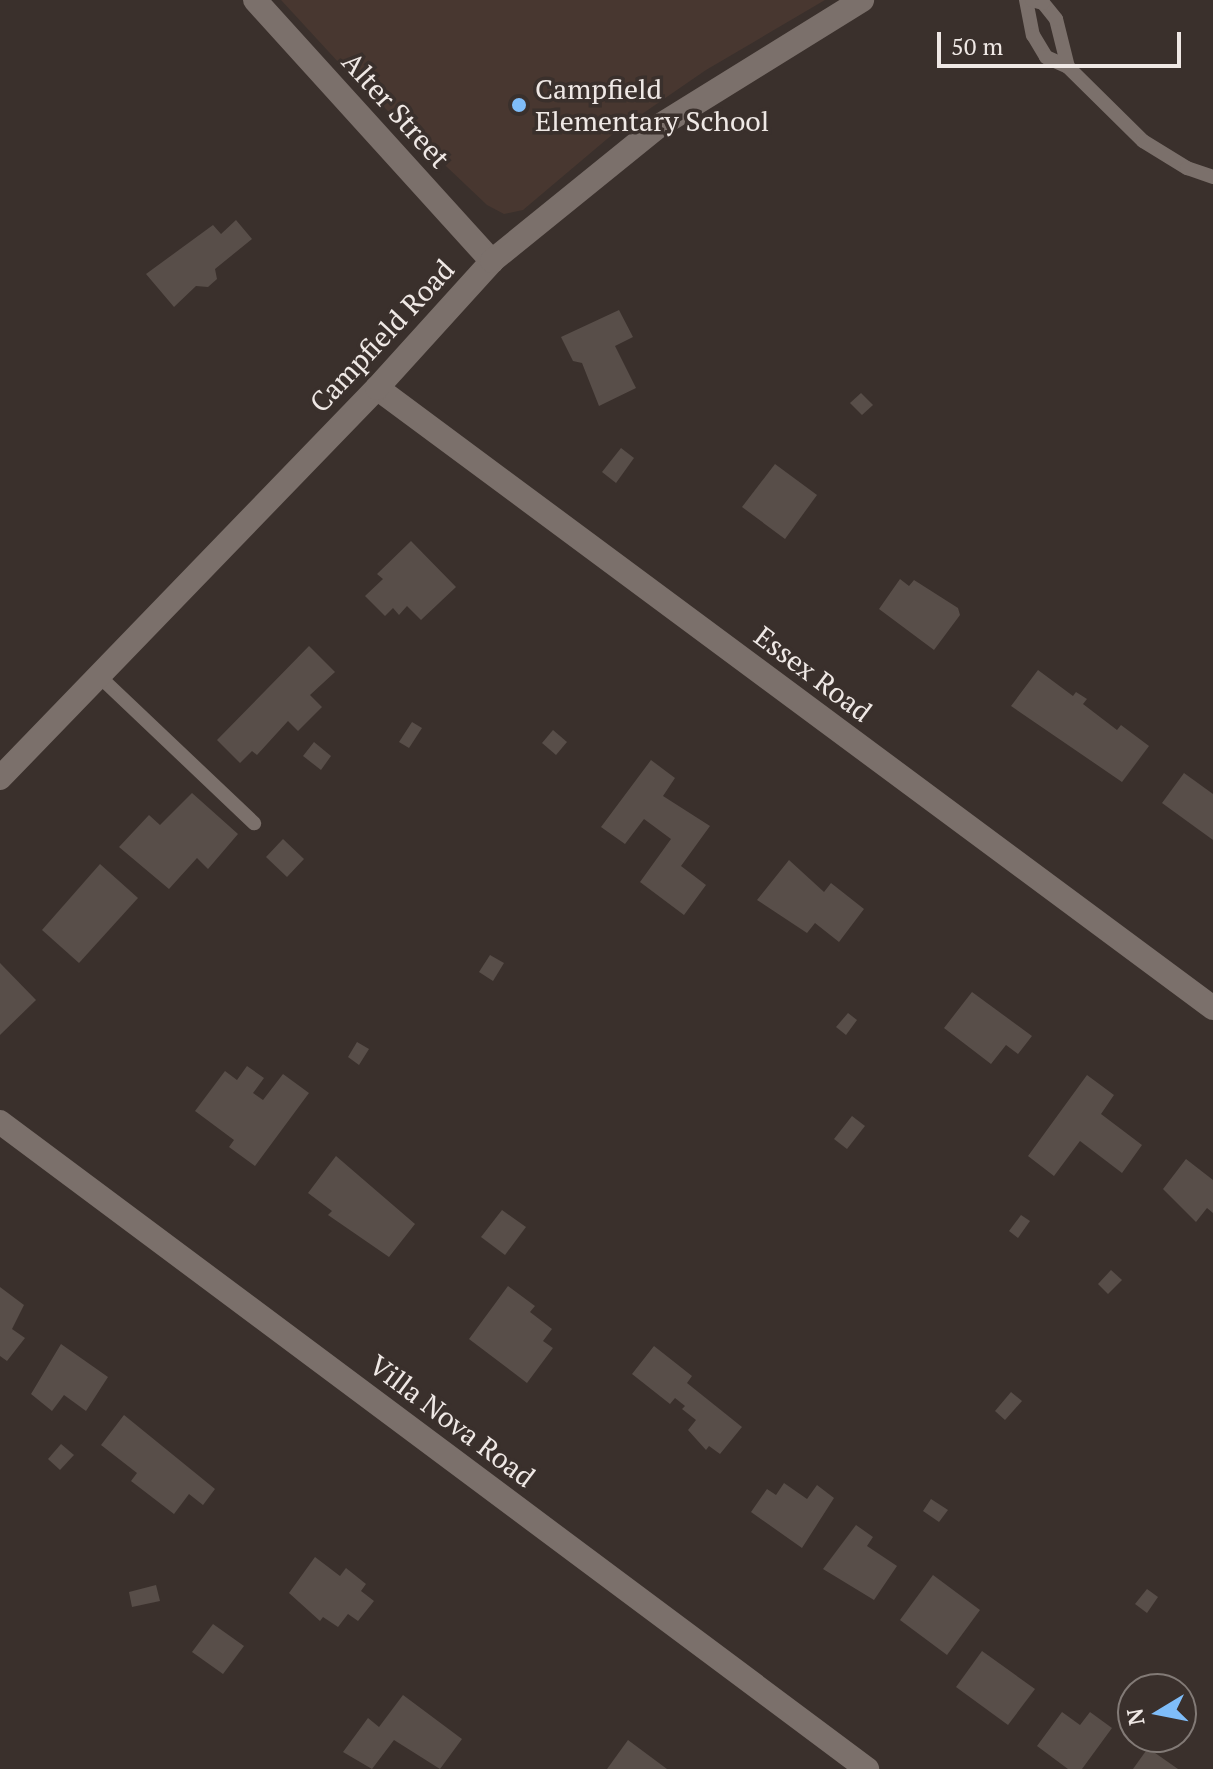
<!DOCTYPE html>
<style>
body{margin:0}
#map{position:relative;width:1213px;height:1769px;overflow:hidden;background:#3a302c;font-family:"PT Serif",serif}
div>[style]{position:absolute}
.built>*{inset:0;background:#483730}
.building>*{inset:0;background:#584e49}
.lane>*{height:14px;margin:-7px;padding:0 7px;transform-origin:7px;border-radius:7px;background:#7b706b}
.street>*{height:24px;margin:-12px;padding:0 12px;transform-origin:12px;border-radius:12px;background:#7b706b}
.secondary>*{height:24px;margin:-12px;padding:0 12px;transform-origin:12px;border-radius:12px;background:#7b706b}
.dots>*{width:22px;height:22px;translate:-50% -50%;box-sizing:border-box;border:4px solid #3a302c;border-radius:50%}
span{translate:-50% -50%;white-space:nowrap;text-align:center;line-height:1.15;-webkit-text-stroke:7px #3a302c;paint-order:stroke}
.poi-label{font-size:28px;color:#efe8e5}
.left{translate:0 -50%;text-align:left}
.street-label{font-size:28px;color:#efe8e5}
.north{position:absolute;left:1117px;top:1673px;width:80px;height:80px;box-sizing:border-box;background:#3a302c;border:2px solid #827a76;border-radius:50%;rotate:260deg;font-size:22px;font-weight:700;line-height:32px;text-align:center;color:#efe8e5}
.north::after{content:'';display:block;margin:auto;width:28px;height:36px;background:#7fbdf9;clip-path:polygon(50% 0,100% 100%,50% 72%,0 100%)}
.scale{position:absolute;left:937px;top:32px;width:244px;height:36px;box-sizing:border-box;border:4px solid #efe8e5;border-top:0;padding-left:10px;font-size:24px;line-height:28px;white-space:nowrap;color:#efe8e5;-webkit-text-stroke:6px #3a302c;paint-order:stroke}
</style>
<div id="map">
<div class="built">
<i style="clip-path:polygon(281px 0,825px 0,706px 70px,613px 134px,523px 210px,504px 214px,487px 205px,351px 76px)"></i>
</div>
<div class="building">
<i style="clip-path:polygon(236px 220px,252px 239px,215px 269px,217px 279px,208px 287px,196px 286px,174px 307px,146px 274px,213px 225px,221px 234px)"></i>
<i style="clip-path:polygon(619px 310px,633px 337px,615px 346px,636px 388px,599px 406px,582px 363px,573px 361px,561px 337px)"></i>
<i style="clip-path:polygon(861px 393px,873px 405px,862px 415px,850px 403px)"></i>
<i style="clip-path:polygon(621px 448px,634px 458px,616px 483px,602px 472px)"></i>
<i style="clip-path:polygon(775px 464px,817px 495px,785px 539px,742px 507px)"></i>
<i style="clip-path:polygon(411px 541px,456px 587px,421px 620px,407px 606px,399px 615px,393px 608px,385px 616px,365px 596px,383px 579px,377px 574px)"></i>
<i style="clip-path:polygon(900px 579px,909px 586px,914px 580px,958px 608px,960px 615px,934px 650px,879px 609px)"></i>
<i style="clip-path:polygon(309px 646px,335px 672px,310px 695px,322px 707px,298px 731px,288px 721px,257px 755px,252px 751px,240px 763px,217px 740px)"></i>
<i style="clip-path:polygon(1038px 670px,1073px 696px,1076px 692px,1087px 699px,1083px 704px,1117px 730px,1121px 725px,1149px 746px,1122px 782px,1011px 706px)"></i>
<i style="clip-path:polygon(412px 722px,422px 728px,409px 748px,399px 742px)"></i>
<i style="clip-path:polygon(553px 730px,567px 742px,556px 755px,542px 743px)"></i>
<i style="clip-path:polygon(314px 742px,331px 756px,321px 770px,303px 756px)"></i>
<i style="clip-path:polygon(651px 760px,675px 778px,663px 796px,710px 826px,681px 866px,706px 885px,684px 915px,640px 882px,671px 839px,644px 819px,625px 844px,601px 827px)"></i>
<i style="clip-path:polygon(1184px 773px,1213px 794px,1213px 840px,1162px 803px)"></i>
<i style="clip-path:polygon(192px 793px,238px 834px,208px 869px,197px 858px,169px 889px,119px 847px,149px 815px,160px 825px)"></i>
<i style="clip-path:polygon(283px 839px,304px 859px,287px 877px,266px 857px)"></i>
<i style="clip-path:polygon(789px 860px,824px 892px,831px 883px,864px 909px,839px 942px,815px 923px,807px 933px,757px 900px)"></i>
<i style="clip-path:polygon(100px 864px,138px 898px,79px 963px,42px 930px)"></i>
<i style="clip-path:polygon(490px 955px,504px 963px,493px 981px,479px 972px)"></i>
<i style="clip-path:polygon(0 963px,36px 1000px,0 1035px)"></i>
<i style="clip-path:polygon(972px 992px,1032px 1036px,1018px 1054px,1006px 1045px,991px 1064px,944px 1028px)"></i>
<i style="clip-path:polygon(848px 1013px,857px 1020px,846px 1035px,836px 1027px)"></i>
<i style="clip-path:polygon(357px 1042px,369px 1049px,359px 1065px,348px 1057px)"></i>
<i style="clip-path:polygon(247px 1066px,264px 1078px,253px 1093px,263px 1100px,283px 1074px,309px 1093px,255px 1166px,229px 1147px,234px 1140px,195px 1111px,225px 1071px,237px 1080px)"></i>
<i style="clip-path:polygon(1087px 1075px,1114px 1095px,1101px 1114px,1142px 1145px,1122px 1173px,1080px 1141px,1054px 1176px,1028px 1156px)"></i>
<i style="clip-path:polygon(852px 1116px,865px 1126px,847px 1149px,834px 1139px)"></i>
<i style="clip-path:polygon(336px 1156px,415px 1224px,389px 1257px,328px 1215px,332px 1211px,308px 1193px)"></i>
<i style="clip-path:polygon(1186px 1159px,1213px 1180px,1213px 1213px,1207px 1208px,1196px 1222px,1163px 1189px)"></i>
<i style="clip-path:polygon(502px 1210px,526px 1227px,505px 1255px,481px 1237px)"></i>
<i style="clip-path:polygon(1021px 1215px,1030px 1221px,1018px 1238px,1009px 1231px)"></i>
<i style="clip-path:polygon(1111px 1270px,1122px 1280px,1108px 1294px,1098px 1284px)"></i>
<i style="clip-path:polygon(508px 1286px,535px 1306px,530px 1312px,552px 1329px,543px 1341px,553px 1348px,527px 1383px,469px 1339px)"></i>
<i style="clip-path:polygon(0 1287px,24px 1305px,12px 1329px,25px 1338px,7px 1361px,0 1356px)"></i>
<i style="clip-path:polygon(61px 1344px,108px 1377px,86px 1411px,64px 1395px,52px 1411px,31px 1394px)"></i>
<i style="clip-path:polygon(654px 1346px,692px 1376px,687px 1383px,742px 1427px,720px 1454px,709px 1446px,706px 1450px,688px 1430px,696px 1420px,682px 1409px,685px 1406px,675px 1398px,670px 1404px,632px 1374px)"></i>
<i style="clip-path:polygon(1011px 1392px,1022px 1401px,1005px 1420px,995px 1411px)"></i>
<i style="clip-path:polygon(124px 1415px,215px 1489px,203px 1505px,189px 1494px,174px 1514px,131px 1481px,137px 1473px,101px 1445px)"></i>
<i style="clip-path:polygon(61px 1444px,74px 1455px,60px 1470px,48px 1459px)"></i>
<i style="clip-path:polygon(784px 1483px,807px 1499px,817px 1485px,834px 1498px,802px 1548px,751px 1512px,767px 1489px,776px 1495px)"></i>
<i style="clip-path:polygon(931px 1499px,948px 1510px,939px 1522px,923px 1511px)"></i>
<i style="clip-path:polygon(856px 1525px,873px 1537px,867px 1546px,897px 1566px,874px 1600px,823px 1569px)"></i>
<i style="clip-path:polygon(315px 1557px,340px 1576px,346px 1568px,366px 1584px,361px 1591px,374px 1601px,358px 1621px,348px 1614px,338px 1627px,323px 1617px,320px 1621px,289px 1593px)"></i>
<i style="clip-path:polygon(933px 1575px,980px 1610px,947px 1655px,900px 1620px)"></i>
<i style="clip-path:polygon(156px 1585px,160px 1601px,132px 1607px,129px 1592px)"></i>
<i style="clip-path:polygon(1147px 1589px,1158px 1597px,1147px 1613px,1135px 1604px)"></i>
<i style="clip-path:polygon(213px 1624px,244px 1646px,223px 1674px,192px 1652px)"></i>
<i style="clip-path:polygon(982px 1651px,1035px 1689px,1008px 1725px,956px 1687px)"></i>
<i style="clip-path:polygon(403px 1695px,462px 1739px,440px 1769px,394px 1740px,372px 1769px,343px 1752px,368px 1718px,379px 1727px)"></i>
<i style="clip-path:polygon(1062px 1712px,1080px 1725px,1090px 1712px,1112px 1728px,1082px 1769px,1068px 1769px,1037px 1746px)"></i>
<i style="clip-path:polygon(628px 1740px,667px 1769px,607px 1769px)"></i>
<i style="clip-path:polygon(1148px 1748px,1178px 1769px,1133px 1769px)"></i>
</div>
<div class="lane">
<i style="left:1026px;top:0;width:36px;rotate:79deg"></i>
<i style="left:1033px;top:35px;width:26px;rotate:59deg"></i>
<i style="left:1046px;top:57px;width:24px;rotate:24deg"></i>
<i style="left:1068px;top:67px;width:49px;rotate:-104deg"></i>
<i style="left:1056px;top:19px;width:21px;rotate:-129deg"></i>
<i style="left:1043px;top:3px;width:11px;rotate:-165deg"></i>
<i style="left:1068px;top:67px;width:105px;rotate:44.6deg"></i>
<i style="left:1143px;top:141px;width:52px;rotate:31.5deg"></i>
<i style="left:1187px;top:168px;width:28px;rotate:19deg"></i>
<i style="left:99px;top:676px;width:214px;rotate:43.5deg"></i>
</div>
<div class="street">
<i style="left:0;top:1122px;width:1082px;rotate:36.73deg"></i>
</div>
<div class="secondary">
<i style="left:255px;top:0;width:353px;rotate:47.8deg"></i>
<i style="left:377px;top:388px;width:1041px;rotate:36.56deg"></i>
<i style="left:0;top:778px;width:542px;rotate:-45.97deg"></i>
<i style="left:377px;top:388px;width:171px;rotate:-47.8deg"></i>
<i style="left:492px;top:261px;width:215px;rotate:-39deg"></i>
<i style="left:659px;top:126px;width:239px;rotate:-31.8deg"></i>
</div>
<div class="dots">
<i style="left:519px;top:105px;background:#7fbdf9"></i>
</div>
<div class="poi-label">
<span class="left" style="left:535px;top:105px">Campfield<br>Elementary School</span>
</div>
<div class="street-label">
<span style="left:396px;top:110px;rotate:48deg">Alter Street</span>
<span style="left:382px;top:336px;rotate:-47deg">Campfield Road</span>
<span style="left:813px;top:674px;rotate:37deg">Essex Road</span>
<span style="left:452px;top:1421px;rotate:37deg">Villa Nova Road</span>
</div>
<div class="north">N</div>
<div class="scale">50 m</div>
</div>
